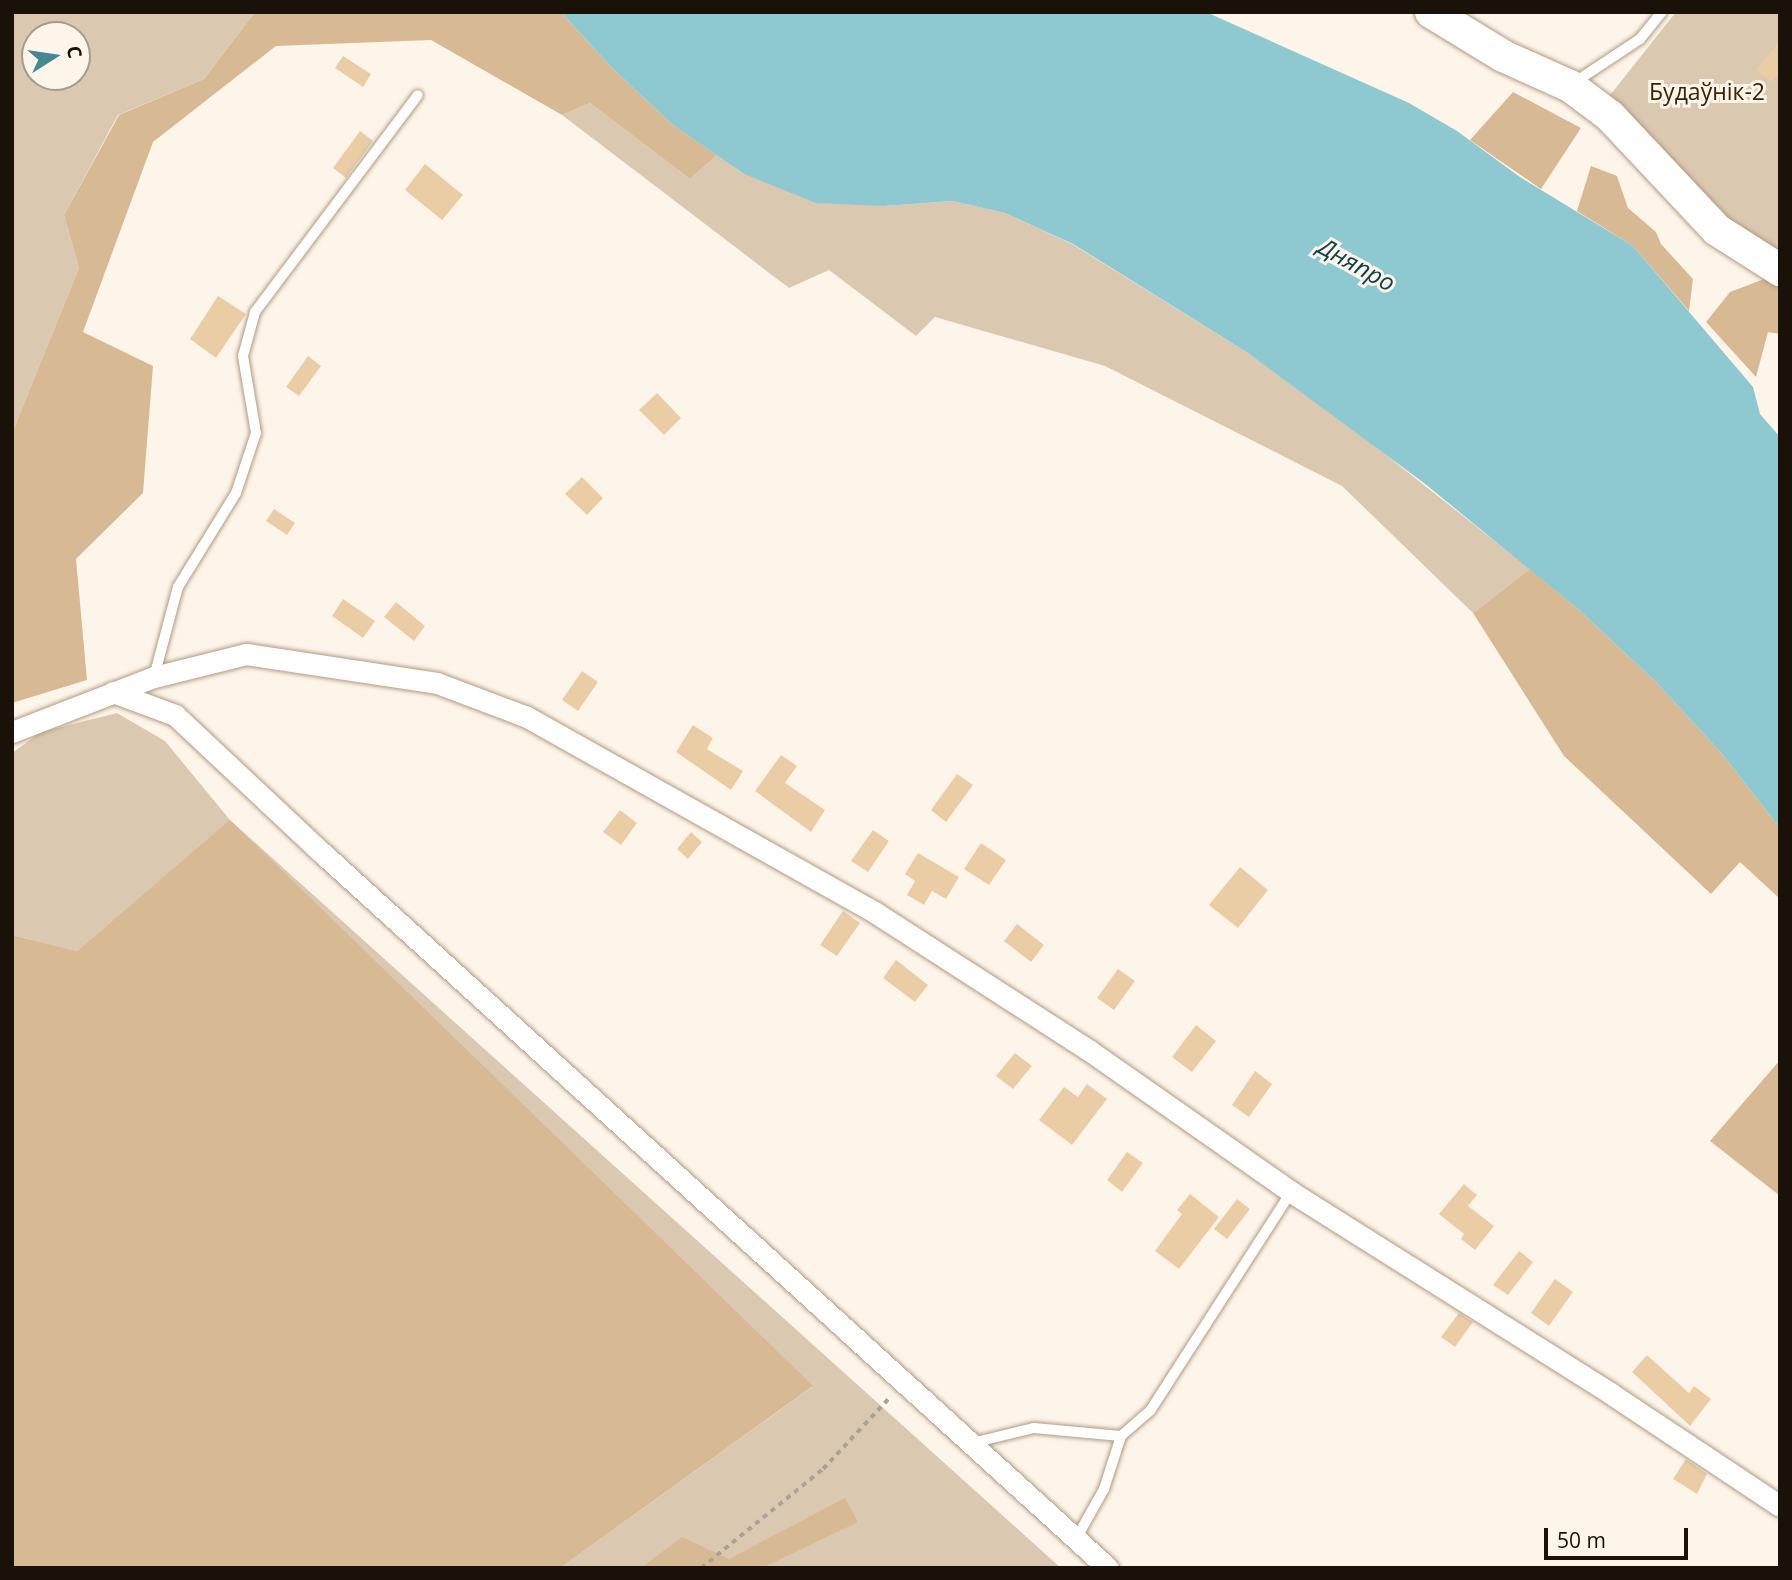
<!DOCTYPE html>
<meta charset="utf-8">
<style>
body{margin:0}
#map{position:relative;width:1792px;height:1580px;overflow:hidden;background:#fef5ea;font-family:"Open Sans",sans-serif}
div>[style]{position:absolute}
.green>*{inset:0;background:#dbc8b0}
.forest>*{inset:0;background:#d7b993}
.water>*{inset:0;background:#8ec9d2}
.building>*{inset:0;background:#eacca5}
.path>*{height:3.5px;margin-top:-1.75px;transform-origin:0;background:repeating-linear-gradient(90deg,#aaa197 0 5px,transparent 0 10px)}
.roads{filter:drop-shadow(0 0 2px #b09b81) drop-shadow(0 0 2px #b09b81)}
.lane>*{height:10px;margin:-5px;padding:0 5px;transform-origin:5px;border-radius:5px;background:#fff}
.street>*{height:21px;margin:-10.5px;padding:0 10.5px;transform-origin:10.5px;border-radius:10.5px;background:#fff}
.secondary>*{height:32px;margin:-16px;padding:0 16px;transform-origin:16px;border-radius:16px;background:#fff}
span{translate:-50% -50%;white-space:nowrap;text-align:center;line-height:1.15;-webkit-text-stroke:6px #fef5ea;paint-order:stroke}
.park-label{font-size:23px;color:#392404}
.water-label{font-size:24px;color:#0d434a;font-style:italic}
.frame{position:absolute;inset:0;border:14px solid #1a1208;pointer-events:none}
.north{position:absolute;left:21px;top:21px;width:70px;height:70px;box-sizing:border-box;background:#fef5ea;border:2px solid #a39a90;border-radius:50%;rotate:78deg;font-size:19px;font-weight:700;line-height:28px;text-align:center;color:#1a1208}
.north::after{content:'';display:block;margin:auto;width:24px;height:32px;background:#438994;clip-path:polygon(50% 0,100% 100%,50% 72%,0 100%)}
.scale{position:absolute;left:1544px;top:1528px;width:144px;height:32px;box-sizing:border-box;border:4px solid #1a1208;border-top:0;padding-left:9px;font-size:21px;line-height:24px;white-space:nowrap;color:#1a1208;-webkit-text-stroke:5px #fef5ea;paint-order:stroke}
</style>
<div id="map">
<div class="green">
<i style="clip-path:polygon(evenodd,12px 12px,255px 12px,204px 79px,118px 115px,64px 215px,79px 268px,12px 433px,12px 12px,35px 35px,77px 35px,77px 77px,35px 77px,35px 35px)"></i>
<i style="clip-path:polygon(1676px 12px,1780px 12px,1780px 259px,1723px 220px,1673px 160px,1607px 99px)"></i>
<i style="clip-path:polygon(590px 103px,690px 179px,717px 155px,744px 174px,884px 206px,953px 201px,1005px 213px,1072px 244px,1248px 353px,1338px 417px,1530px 569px,1473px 613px,1342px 486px,1105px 366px,935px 317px,916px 336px,829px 270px,789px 288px,562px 115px)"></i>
<i style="clip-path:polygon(117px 713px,165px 741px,230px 820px,1061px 1568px,560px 1568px,812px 1387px,230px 821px,77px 951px,12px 935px,12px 753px,41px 732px)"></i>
</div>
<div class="forest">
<i style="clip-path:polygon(255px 12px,561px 12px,611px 67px,673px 125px,717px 155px,690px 179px,590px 103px,562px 115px,431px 40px,276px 46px,153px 142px,83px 332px,153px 366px,143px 493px,76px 559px,87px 680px,12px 703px,12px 433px,79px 268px,64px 215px,119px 115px,204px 79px)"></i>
<i style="clip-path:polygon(1513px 92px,1581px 128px,1541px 189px,1470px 140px)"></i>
<i style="clip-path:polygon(1591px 166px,1617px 176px,1628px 208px,1656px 232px,1661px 244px,1693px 279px,1689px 311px,1633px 246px,1577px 211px)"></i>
<i style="clip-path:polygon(1772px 276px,1780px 281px,1780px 334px,1768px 332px,1756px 377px,1706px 322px,1730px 292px)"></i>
<i style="clip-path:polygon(1530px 569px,1578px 609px,1657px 683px,1723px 755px,1780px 828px,1780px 899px,1740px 862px,1711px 894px,1564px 756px,1473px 613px)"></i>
<i style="clip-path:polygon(230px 820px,813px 1386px,560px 1568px,12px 1568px,12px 935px,77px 951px)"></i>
<i style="clip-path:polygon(1780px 1060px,1780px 1196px,1710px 1141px)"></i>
<i style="clip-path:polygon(845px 1498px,858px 1522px,762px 1568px,641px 1568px,682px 1537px,729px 1559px)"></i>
</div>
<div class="water">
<i style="clip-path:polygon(561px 12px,1206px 12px,1409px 103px,1457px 131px,1520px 177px,1633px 246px,1753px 387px,1760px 414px,1780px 437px,1780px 828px,1723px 755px,1657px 683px,1578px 609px,1424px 483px,1248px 353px,1073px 244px,1005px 213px,953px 201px,884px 206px,816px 203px,744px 174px,673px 125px,611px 67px)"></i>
</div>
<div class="building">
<i style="clip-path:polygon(1780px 41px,1780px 72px,1771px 82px,1756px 70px)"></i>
<i style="clip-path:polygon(343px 56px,371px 74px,363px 87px,335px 68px)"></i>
<i style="clip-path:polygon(360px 131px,373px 141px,346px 178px,333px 168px)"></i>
<i style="clip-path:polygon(425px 164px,463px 195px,442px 220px,405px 190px)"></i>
<i style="clip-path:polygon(218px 296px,246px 314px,216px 358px,190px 339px)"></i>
<i style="clip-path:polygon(308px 356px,321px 366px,299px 396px,286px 387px)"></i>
<i style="clip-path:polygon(657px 393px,681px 418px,664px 435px,639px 410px)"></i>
<i style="clip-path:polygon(582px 477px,603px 498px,587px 515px,565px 494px)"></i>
<i style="clip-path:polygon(274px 509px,295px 523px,287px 535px,266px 521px)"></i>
<i style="clip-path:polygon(343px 599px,375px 621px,363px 638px,332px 616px)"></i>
<i style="clip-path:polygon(396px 602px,425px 626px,414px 641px,384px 617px)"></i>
<i style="clip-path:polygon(582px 671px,598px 682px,578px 711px,562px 700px)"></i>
<i style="clip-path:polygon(693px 725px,713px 738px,707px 749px,743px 771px,731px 790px,676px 752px)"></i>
<i style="clip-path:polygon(781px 755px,797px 766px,785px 783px,825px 810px,811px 832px,755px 791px)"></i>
<i style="clip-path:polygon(957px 774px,973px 785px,946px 822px,931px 810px)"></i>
<i style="clip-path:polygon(620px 810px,637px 823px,621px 845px,603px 832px)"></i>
<i style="clip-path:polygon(873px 830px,889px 841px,868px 872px,851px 861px)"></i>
<i style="clip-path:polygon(691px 832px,702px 842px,688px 859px,677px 849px)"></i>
<i style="clip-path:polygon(981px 843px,1006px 860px,989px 885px,964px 869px)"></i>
<i style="clip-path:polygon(918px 853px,959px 877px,946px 899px,932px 891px,924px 905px,907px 895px,915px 881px,905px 874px)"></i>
<i style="clip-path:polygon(1240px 867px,1268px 890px,1238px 928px,1209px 905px)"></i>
<i style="clip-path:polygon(843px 911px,860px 923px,837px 956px,820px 945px)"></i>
<i style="clip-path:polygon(1017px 924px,1044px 945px,1031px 962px,1004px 941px)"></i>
<i style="clip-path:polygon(896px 960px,928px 985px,915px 1002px,883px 978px)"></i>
<i style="clip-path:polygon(1118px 969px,1135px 981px,1114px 1010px,1097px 998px)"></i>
<i style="clip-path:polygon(1196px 1025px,1216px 1041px,1192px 1072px,1172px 1057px)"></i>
<i style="clip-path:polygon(1015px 1053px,1032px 1066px,1013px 1089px,996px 1076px)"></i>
<i style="clip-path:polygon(1255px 1071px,1272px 1084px,1249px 1117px,1232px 1105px)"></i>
<i style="clip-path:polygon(1087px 1084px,1107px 1099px,1072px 1145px,1039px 1120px,1064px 1087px,1078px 1097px)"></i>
<i style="clip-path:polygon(1127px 1152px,1143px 1163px,1122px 1192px,1107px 1180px)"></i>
<i style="clip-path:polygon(1464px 1184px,1477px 1195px,1468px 1206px,1494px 1226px,1475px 1250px,1461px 1239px,1464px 1234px,1439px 1214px)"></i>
<i style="clip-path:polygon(1190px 1194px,1219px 1217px,1179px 1269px,1155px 1251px,1182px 1214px,1177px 1210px)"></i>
<i style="clip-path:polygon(1237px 1199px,1250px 1209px,1227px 1239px,1214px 1229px)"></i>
<i style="clip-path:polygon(1519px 1251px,1533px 1262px,1508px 1295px,1493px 1285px)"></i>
<i style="clip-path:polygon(1555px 1279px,1573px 1292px,1549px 1326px,1531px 1313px)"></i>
<i style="clip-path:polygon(1459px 1313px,1473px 1322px,1455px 1347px,1441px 1337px)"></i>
<i style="clip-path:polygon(1647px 1355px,1689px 1393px,1694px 1386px,1711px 1399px,1690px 1426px,1632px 1372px)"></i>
<i style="clip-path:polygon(1686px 1459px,1707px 1474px,1697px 1494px,1673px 1479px)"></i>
</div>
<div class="path">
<i style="left:701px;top:1568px;width:157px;rotate:-39.1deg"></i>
<i style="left:823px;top:1469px;width:100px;rotate:-47deg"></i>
</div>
<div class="roads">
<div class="lane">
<i style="left:1572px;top:84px;width:82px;rotate:-33.5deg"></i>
<i style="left:1640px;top:39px;width:35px;rotate:-51deg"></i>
<i style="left:154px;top:677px;width:93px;rotate:-75.1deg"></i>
<i style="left:178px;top:587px;width:110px;rotate:-58.3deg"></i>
<i style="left:236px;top:493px;width:63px;rotate:-71.6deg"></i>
<i style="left:256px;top:433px;width:78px;rotate:-99.6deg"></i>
<i style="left:243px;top:356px;width:46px;rotate:-74.7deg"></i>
<i style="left:255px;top:312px;width:271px;rotate:-53.1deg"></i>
<i style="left:972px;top:1443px;width:64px;rotate:-13.6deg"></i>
<i style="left:1034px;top:1428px;width:87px;rotate:5.3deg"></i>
<i style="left:1077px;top:1537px;width:55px;rotate:-60.6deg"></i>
<i style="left:1104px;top:1489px;width:56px;rotate:-72.2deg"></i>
<i style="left:1121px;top:1436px;width:38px;rotate:-41deg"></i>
<i style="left:1150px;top:1411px;width:260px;rotate:-57.2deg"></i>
</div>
<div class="street">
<i style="left:113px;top:692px;width:66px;rotate:20.4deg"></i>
<i style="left:175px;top:715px;width:199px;rotate:43.2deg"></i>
<i style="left:320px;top:851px;width:1065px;rotate:42.3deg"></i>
<i style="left:12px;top:732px;width:152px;rotate:-21.2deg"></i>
<i style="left:154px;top:677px;width:95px;rotate:-14deg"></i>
<i style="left:246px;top:654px;width:193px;rotate:8.6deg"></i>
<i style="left:437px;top:683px;width:96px;rotate:20.7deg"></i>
<i style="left:527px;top:717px;width:400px;rotate:29.3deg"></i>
<i style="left:876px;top:913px;width:255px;rotate:32.8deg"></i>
<i style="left:1090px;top:1051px;width:246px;rotate:35deg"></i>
<i style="left:1291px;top:1192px;width:377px;rotate:32.2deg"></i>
<i style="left:1610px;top:1393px;width:204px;rotate:33.6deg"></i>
</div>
<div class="secondary">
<i style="left:1431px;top:12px;width:84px;rotate:31.4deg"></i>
<i style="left:1503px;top:56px;width:73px;rotate:24.1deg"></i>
<i style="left:1570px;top:86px;width:50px;rotate:36.9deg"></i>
<i style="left:1610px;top:116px;width:156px;rotate:46.8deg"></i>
<i style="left:1717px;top:230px;width:75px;rotate:32.4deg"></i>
</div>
</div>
<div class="park-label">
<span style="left:1707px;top:91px">Будаўнік-2</span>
</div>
<div class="water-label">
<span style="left:1357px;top:264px;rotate:29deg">Дняпро</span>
</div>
<div class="frame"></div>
<div class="north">С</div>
<div class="scale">50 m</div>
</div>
